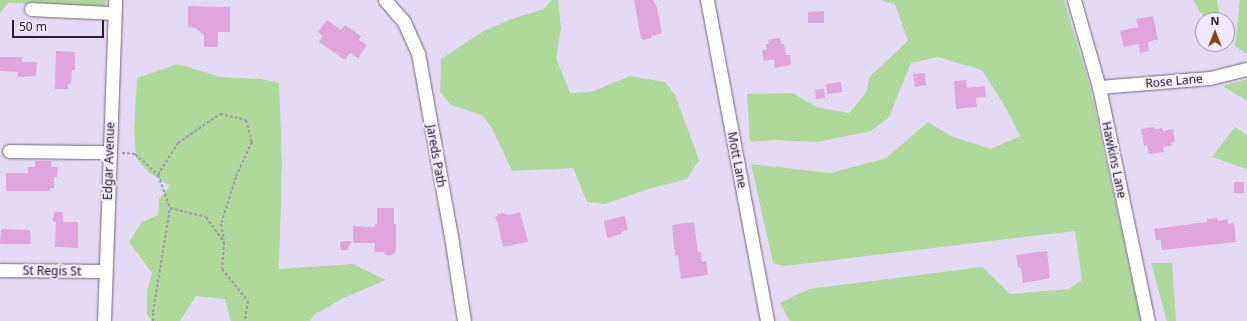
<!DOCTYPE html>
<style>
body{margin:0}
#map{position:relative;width:1247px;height:321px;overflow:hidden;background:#e5daf5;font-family:"Noto Sans",sans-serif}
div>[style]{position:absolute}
.green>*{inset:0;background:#afd99b}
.building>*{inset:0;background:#e0a5dd}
.path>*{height:2px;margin-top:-1px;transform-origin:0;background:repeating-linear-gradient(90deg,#a098ac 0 3px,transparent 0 5px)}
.roads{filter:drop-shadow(0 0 1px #6e647c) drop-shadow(0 0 1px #6e647c)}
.minor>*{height:13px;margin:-6.5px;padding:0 6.5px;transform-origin:6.5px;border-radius:6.5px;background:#fff}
span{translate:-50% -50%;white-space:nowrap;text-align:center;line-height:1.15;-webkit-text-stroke:4px #f1e9fe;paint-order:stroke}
.street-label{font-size:12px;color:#24212a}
.north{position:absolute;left:1195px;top:12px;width:40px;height:40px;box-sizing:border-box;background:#f1e9fe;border:1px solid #9f99a9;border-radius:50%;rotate:0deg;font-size:11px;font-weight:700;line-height:16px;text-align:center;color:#24212a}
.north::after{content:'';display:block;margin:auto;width:14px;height:18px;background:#874512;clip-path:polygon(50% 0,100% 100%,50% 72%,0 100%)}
.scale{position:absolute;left:12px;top:20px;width:92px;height:18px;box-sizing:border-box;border:2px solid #24212a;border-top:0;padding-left:5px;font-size:12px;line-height:14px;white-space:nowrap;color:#24212a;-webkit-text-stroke:3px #f1e9fe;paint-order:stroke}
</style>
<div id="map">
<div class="green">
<i style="clip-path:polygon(0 0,107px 0,104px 6px,8px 3px,0 13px)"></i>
<i style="clip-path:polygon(552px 0,558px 0,561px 28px,556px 58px,570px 93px,591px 92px,630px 76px,665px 82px,675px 95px,699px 160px,687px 179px,648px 189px,605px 204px,587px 202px,573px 168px,512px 171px,492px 128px,482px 115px,451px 105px,440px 92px,441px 59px,482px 32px,509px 20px,544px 9px)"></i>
<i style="clip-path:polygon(881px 0,1064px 0,1091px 90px,1141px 321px,790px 321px,780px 303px,809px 289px,982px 267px,1010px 294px,1069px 289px,1082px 280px,1075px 231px,784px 266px,773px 263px,751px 164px,831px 173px,886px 158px,928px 122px,953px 137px,991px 149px,1020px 136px,1007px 110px,982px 70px,938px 57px,911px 63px,889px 117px,871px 131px,817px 142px,773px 140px,750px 142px,747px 94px,792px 93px,817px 107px,849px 113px,866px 93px,870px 76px,908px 41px,895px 4px)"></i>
<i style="clip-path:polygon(1193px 0,1217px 0,1221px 20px,1205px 20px)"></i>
<i style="clip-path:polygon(1240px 0,1247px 0,1247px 54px,1235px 46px)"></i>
<i style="clip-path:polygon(178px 64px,220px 77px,261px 79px,279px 83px,282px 162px,279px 269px,353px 264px,386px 280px,341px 299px,314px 315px,310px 321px,231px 321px,225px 299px,196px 296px,180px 321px,151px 321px,147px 314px,147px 291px,152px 273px,129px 242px,142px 222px,158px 215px,159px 199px,170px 186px,148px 172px,136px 158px,134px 129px,137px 78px)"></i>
<i style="clip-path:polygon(1247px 79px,1247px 101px,1223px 86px)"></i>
<i style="clip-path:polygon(1235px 127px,1247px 135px,1247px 169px,1212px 157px)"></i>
<i style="clip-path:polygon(1151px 263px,1172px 263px,1176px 321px,1167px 321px)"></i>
</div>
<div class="building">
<i style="clip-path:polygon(634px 0,653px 0,657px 8px,662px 33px,651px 36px,652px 38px,643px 40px,641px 38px)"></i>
<i style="clip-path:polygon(188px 6px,230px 7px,230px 32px,218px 32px,218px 47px,204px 47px,204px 35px,195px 28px,188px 27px)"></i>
<i style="clip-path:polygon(824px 11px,824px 23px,808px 23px,808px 12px)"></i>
<i style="clip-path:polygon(1153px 16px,1158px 39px,1148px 42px,1149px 51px,1140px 53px,1139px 44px,1124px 47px,1120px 31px,1138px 27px,1136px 19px)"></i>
<i style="clip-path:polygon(327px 20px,341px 30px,345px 25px,361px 36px,359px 40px,367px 45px,358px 58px,350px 53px,345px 60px,319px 42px,323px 36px,318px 32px)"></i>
<i style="clip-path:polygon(780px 38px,781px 44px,784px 44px,786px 55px,790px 55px,791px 65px,775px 68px,774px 59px,764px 61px,762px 50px,767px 49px,766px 44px,769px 44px,768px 40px)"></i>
<i style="clip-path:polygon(56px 51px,75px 52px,75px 70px,72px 70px,71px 84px,68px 84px,68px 89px,55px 89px)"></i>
<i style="clip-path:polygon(0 57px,22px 57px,22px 62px,37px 62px,36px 76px,18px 77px,18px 72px,0 71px)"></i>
<i style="clip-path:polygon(925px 73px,926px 85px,915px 87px,913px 74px)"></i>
<i style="clip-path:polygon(966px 80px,967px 88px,985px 86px,986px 97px,976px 98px,977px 107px,956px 109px,954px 81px)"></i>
<i style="clip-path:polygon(841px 82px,842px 92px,827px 94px,826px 84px)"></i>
<i style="clip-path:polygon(824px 89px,825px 98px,816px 99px,815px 90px)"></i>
<i style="clip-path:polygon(1154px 127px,1155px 129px,1162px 128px,1163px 131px,1173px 129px,1175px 142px,1171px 143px,1172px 145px,1163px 147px,1164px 152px,1149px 154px,1147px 145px,1144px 146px,1141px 129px)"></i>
<i style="clip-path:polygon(35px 161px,51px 161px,51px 167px,58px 167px,57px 177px,54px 177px,54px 188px,50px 188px,50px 191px,6px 191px,6px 173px,28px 173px,28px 167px,35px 167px)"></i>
<i style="clip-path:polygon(1234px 182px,1244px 182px,1244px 193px,1234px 193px)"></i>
<i style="clip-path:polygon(377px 208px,394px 208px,394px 224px,396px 224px,396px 251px,392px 255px,386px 255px,384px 252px,375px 252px,375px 243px,353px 243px,353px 226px,375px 227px,375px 224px,377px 224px)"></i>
<i style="clip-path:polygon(54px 212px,63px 212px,63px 222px,78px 222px,78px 248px,55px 247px,56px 222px,53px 222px)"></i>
<i style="clip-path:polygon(520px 212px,528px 242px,503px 247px,498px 224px,495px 218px,498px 214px,503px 213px,508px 215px)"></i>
<i style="clip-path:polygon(625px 216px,628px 230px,621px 232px,622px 234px,607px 238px,604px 221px)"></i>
<i style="clip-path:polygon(1217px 218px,1218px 221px,1228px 219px,1228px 224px,1234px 223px,1236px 242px,1162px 250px,1161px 240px,1156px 240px,1154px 229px,1207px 222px,1207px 219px)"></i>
<i style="clip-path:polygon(694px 222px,698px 252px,701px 252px,702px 262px,706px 261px,708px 275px,681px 279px,678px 255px,675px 256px,672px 225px)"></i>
<i style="clip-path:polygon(1px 229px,30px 230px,31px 244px,0 244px)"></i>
<i style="clip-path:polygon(344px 241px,352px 241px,347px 250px,341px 250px,340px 242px)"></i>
<i style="clip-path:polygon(1047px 251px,1050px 278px,1023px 283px,1021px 268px,1018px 268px,1016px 255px)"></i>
</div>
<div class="path">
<i style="left:122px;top:153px;width:13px;rotate:4deg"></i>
<i style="left:135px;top:154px;width:31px;rotate:42deg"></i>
<i style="left:158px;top:175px;width:35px;rotate:70deg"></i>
<i style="left:158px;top:175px;width:38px;rotate:-58deg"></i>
<i style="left:178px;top:143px;width:51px;rotate:-34.6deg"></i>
<i style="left:220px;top:114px;width:27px;rotate:13deg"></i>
<i style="left:246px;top:120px;width:23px;rotate:75deg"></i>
<i style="left:252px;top:142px;width:38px;rotate:115deg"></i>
<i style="left:236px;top:177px;width:49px;rotate:107.7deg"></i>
<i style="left:221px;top:224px;width:16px;rotate:79deg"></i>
<i style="left:153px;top:321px;width:9px;rotate:-90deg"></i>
<i style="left:153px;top:312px;width:105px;rotate:-80.7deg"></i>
<i style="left:170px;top:208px;width:37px;rotate:14deg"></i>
<i style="left:206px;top:217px;width:31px;rotate:54deg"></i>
<i style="left:224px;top:242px;width:27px;rotate:94deg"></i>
<i style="left:222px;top:269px;width:41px;rotate:50.9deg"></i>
<i style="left:248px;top:301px;width:20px;rotate:99deg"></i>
</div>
<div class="roads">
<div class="minor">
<i style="left:385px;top:0;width:29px;rotate:49deg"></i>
<i style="left:404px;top:22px;width:34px;rotate:66deg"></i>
<i style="left:418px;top:53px;width:186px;rotate:79.8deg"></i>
<i style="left:451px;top:236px;width:86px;rotate:81.3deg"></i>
<i style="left:707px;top:0;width:327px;rotate:79.4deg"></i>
<i style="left:1074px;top:0;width:91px;rotate:74deg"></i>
<i style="left:1099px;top:87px;width:239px;rotate:78.2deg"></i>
<i style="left:31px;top:9px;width:83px;rotate:2.8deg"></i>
<i style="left:1099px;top:87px;width:111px;rotate:-4.6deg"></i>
<i style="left:1210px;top:78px;width:38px;rotate:-14deg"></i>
<i style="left:9px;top:151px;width:101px;rotate:0.6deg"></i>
<i style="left:0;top:270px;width:105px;rotate:0.5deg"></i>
<i style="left:104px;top:321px;width:321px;rotate:-88deg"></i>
</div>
</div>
<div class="street-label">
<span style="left:1174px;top:81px;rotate:-5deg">Rose Lane</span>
<span style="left:436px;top:156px;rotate:80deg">Jareds Path</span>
<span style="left:737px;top:160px;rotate:79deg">Mott Lane</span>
<span style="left:1114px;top:160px;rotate:78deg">Hawkins Lane</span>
<span style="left:109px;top:161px;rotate:-88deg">Edgar Avenue</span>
<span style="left:52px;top:271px;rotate:1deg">St Regis St</span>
</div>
<div class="north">N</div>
<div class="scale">50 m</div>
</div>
